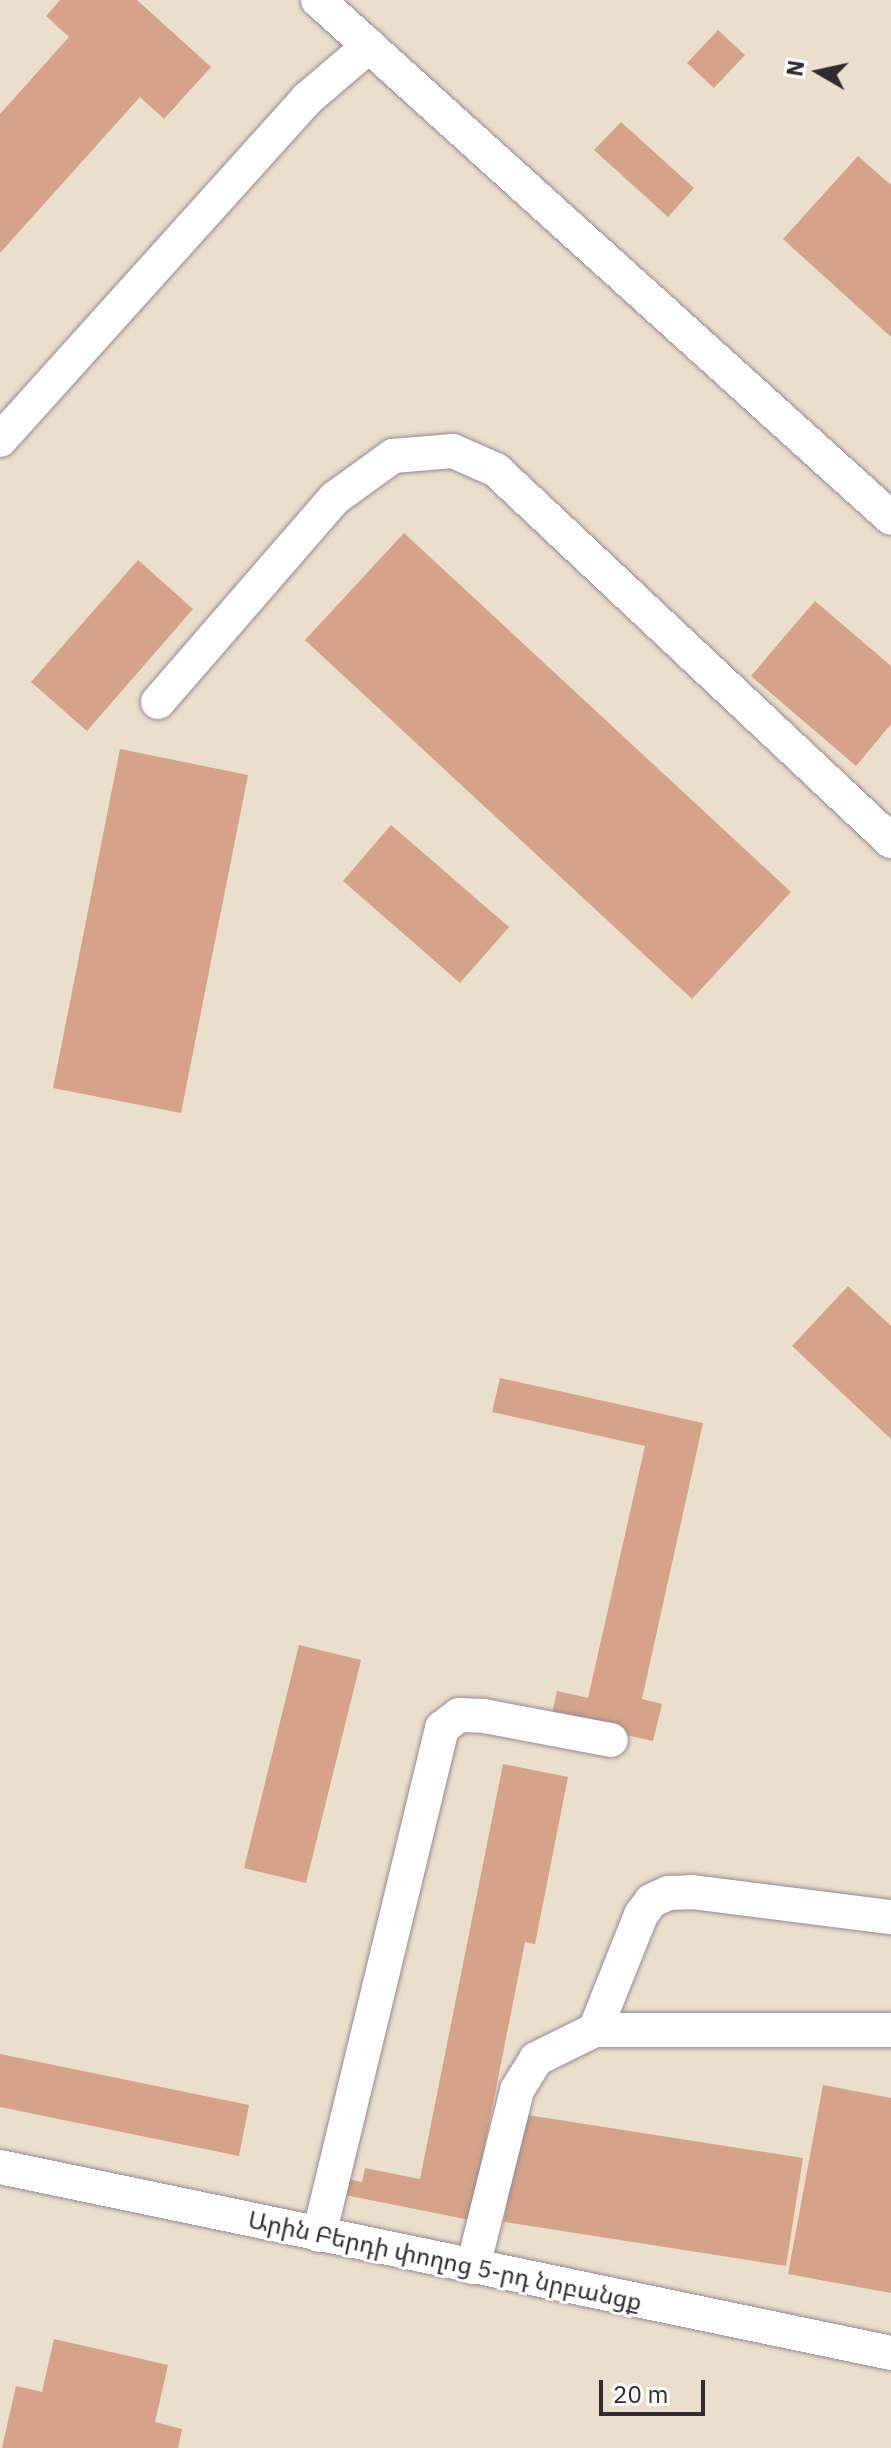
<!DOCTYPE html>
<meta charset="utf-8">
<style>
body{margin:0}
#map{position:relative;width:891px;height:2448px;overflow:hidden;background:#f6e4f3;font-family:"IBM Plex Sans","Noto Sans Armenian",sans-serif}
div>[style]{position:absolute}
.industrial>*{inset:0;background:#ebdfcb}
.building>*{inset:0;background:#d5a387}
.roads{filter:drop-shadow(0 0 2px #978895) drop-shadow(0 0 2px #978895)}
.minor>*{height:34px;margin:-17px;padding:0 17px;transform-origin:17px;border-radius:17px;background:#fff}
span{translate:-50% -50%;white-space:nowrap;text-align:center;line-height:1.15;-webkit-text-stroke:6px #fff;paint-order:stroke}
.street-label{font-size:24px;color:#312a30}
.north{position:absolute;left:779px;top:32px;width:80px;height:80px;-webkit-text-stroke:6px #fff;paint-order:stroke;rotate:279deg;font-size:22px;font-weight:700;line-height:32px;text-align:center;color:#312a30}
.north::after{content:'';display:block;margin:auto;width:28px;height:36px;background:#312a30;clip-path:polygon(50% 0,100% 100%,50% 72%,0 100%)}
.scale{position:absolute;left:599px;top:2380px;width:106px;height:36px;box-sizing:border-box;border:4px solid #312a30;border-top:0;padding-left:10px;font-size:24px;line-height:28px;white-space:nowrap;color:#312a30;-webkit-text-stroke:6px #fff;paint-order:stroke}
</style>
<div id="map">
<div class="industrial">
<i style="clip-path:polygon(0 0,891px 0,891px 2448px,0 2448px)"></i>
</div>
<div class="building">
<i style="clip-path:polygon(60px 0,137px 0,211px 67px,164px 119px,140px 97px,0 253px,0 114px,69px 37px,46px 16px)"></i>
<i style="clip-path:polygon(718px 30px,745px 55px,714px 88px,687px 63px)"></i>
<i style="clip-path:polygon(621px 122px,694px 188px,668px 217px,594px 150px)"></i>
<i style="clip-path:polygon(858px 156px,891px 185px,891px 337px,783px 239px)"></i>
<i style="clip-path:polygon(404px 533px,791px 892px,692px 999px,305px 640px)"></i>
<i style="clip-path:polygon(138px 560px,193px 609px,87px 731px,31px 682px)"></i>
<i style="clip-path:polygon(815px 601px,891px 666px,891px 724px,856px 766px,751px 676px)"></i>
<i style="clip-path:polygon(120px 749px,248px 775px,181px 1113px,53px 1088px)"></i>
<i style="clip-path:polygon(391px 825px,509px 927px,460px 983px,343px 881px)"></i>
<i style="clip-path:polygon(848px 1286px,891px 1326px,891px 1439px,792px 1346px)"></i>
<i style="clip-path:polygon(500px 1378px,703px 1423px,642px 1699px,662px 1704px,653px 1741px,551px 1718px,557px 1691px,588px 1698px,645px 1446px,492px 1412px)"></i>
<i style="clip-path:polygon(299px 1645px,361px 1660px,306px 1883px,244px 1868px)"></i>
<i style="clip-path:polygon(503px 1764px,568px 1777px,535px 1944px,525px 1942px,470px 2220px,340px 2194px,343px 2178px,362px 2182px,365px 2168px,420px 2179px)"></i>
<i style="clip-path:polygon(0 2054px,249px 2105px,239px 2156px,0 2107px)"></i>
<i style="clip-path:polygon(823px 2085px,891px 2098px,891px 2293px,788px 2274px)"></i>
<i style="clip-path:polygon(521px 2114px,803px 2158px,786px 2266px,504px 2222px)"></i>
<i style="clip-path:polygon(54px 2339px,168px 2365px,155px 2422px,182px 2429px,178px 2448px,2px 2448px,16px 2386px,42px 2392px)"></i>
</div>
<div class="roads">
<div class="minor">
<i style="left:318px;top:0;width:772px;rotate:42.11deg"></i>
<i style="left:0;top:440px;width:459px;rotate:-48deg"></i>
<i style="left:307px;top:99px;width:82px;rotate:-40.5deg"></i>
<i style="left:158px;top:702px;width:270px;rotate:-49.1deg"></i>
<i style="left:335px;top:498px;width:72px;rotate:-35.9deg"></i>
<i style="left:393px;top:456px;width:60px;rotate:-4.8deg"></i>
<i style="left:453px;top:451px;width:47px;rotate:23.8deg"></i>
<i style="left:496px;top:470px;width:542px;rotate:43.21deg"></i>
<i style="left:595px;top:2030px;width:124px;rotate:-68.2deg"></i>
<i style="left:641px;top:1915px;width:17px;rotate:-54deg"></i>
<i style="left:651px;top:1901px;width:19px;rotate:-25deg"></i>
<i style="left:668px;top:1893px;width:24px;rotate:-2deg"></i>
<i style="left:692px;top:1892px;width:201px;rotate:7.2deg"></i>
<i style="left:0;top:2167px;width:910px;rotate:11.79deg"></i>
<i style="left:319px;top:2235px;width:522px;rotate:-76.36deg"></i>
<i style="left:442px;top:1728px;width:21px;rotate:-37deg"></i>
<i style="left:459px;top:1715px;width:25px;rotate:2deg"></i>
<i style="left:484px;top:1716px;width:129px;rotate:10.7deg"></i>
<i style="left:473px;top:2267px;width:182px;rotate:-76deg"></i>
<i style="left:517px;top:2090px;width:36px;rotate:-58deg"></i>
<i style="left:536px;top:2059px;width:66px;rotate:-26.2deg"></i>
<i style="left:595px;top:2030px;width:296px"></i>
</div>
</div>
<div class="street-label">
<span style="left:445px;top:2261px;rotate:12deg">Արին Բերդի փողոց 5-րդ նրբանցք</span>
</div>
<div class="north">N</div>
<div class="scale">20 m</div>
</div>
